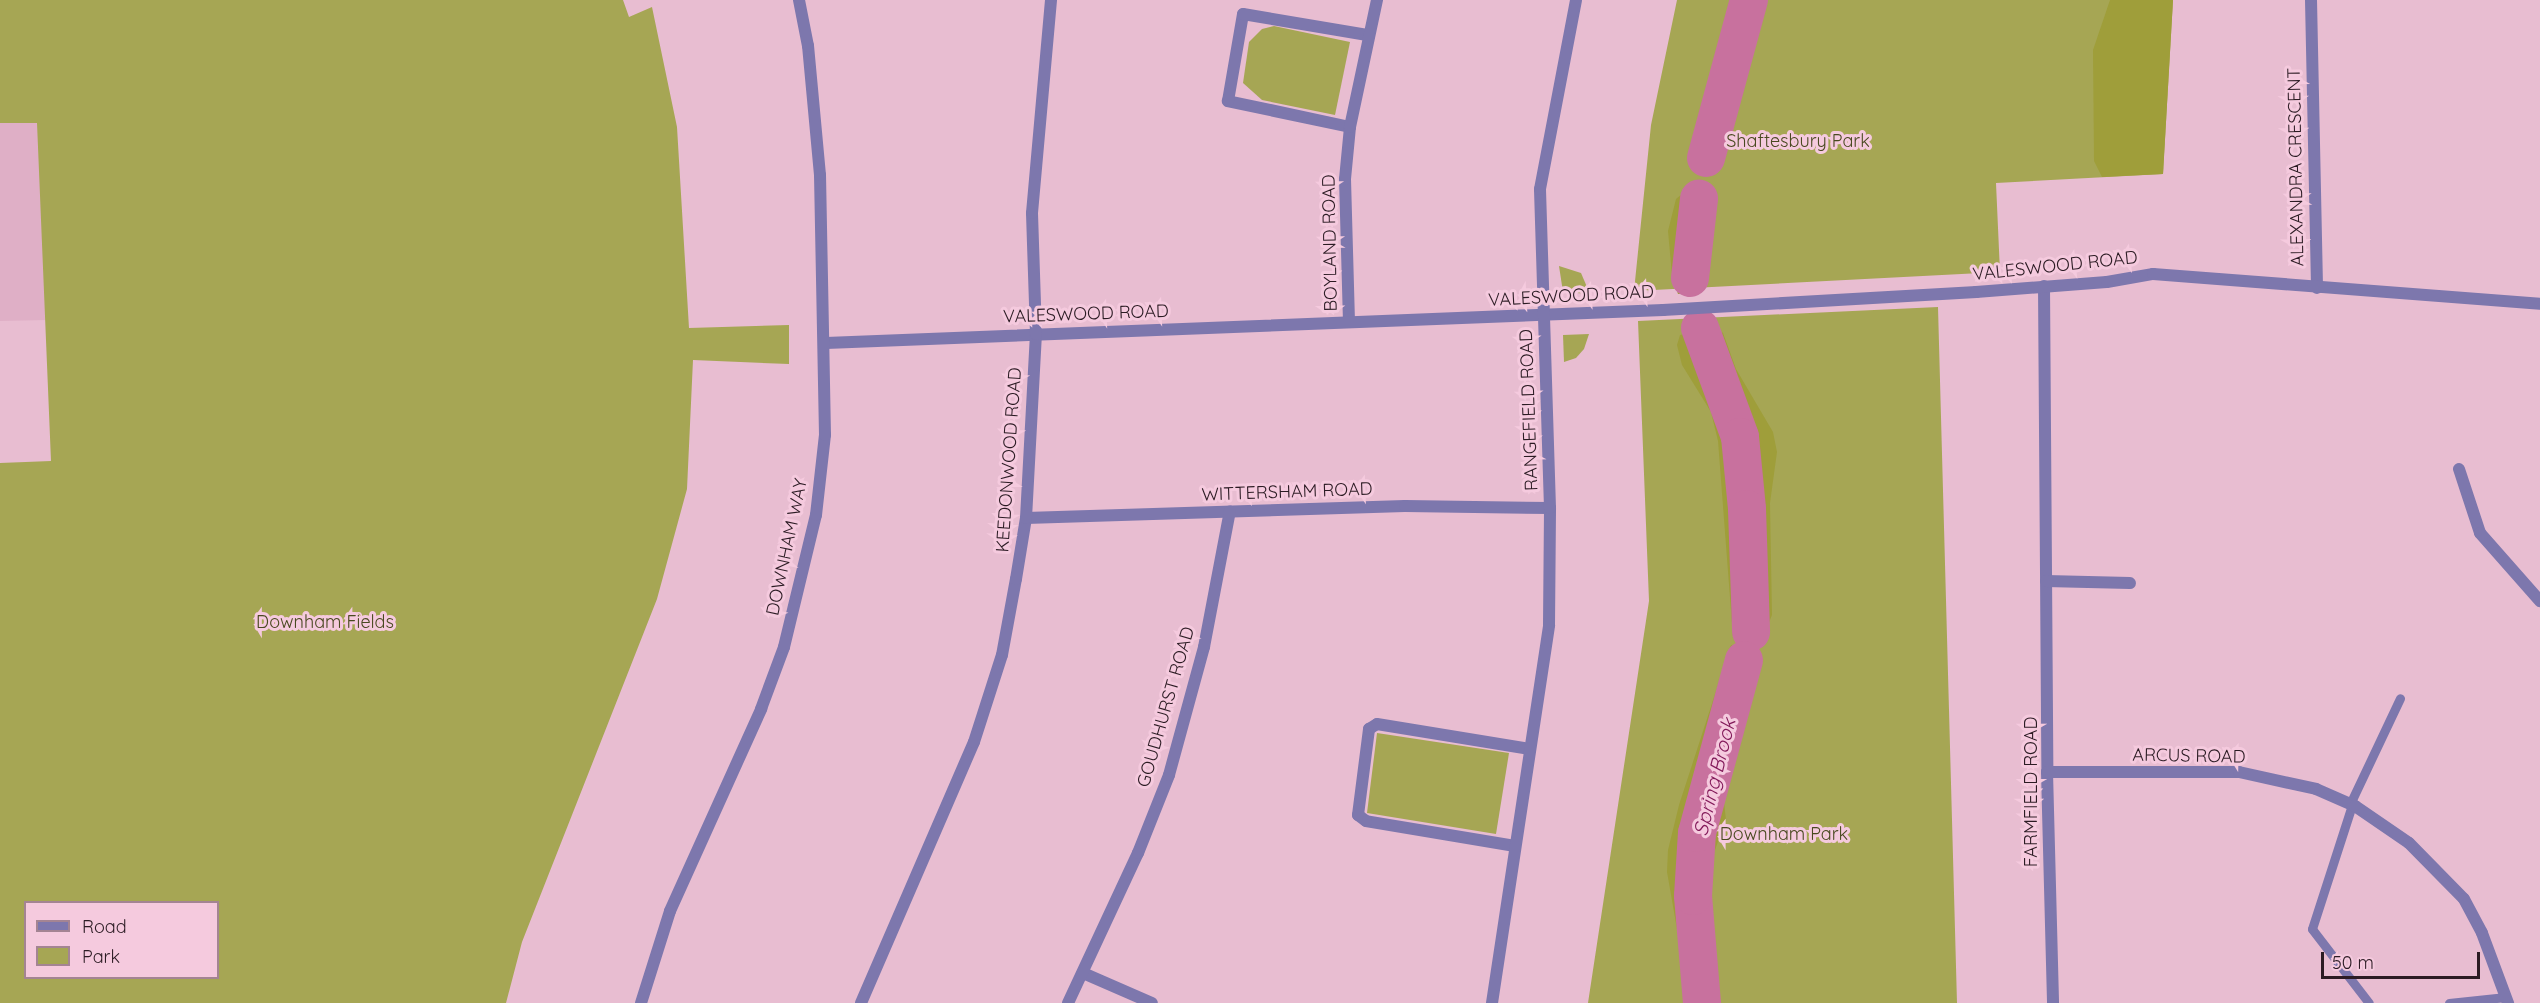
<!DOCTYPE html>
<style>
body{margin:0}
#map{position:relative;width:2540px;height:1003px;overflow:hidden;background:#e8bdd1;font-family:Quicksand,sans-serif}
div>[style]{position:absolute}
.built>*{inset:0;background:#dfafc6}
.green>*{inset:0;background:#a6a654}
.forest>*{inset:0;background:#9f9e3a}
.river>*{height:38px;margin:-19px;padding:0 19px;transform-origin:19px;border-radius:19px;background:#c8719e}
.service>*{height:9px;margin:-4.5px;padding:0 4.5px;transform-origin:4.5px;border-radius:4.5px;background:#7d77ad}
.minor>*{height:12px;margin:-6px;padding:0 6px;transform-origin:6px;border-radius:6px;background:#7d77ad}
.tertiary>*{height:12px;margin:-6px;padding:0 6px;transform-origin:6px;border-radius:6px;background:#7d77ad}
span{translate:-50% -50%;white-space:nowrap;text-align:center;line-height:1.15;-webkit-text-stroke:6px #f5cade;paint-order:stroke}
.park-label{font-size:18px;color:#494920}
.street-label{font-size:18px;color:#2b1b23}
.water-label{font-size:20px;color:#831a5a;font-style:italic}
.legend{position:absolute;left:24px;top:901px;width:195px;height:78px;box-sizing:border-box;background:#f5cade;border:2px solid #a48493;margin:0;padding:8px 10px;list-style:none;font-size:18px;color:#2b1b23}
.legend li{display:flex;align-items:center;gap:12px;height:30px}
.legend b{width:30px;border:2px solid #a48493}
.scale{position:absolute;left:2321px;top:952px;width:159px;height:27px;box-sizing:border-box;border:3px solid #2b1b23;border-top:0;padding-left:8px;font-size:18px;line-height:21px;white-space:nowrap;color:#2b1b23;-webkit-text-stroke:4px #f5cade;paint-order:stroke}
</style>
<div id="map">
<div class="built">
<i style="clip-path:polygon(93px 121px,48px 366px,47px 320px,0 321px,0 123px)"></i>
</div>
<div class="green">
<i style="clip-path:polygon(evenodd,0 0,623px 0,629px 17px,652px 7px,677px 127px,689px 328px,789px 325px,789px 364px,693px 360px,687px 489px,657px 599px,522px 942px,506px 1003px,0 1003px,0 463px,51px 461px,37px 123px,0 123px,0 0,26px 902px,218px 902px,218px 978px,26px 978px,26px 902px)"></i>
<i style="clip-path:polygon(1677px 0,2173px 0,2163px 174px,1996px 183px,2000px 272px,1634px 291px,1651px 125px)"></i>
<i style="clip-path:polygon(1274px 26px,1350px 42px,1335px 115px,1262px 100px,1243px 83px,1249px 42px,1262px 29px)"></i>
<i style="clip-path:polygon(1559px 266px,1581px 273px,1590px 294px,1563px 292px)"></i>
<i style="clip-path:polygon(1938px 307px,1957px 1003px,1588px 1003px,1649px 601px,1638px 321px)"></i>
<i style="clip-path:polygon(1589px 334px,1584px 349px,1576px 358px,1564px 362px,1563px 335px)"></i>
<i style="clip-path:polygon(1377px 733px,1509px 753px,1496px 834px,1367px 813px)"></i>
</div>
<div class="forest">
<i style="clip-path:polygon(2110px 0,2173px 0,2163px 174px,2102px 177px,2094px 161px,2093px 50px)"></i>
<i style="clip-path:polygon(1694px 184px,1702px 194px,1700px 280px,1694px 293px,1678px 294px,1672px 275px,1668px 231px,1676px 199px)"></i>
<i style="clip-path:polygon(1714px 327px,1723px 333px,1736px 369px,1773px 432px,1777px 452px,1770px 503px,1772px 615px,1758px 649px,1733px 637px,1718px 441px,1711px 412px,1682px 365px,1677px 345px,1680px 335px)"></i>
<i style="clip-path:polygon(1731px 645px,1754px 657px,1757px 665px,1724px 802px,1726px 820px,1712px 858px,1709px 954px,1715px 1003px,1690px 1003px,1667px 872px,1668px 850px,1679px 805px)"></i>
</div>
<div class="river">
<i style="left:1706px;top:158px;width:164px;rotate:-74.8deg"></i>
<i style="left:1690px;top:278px;width:80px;rotate:-83.5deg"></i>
<i style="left:1700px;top:328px;width:116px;rotate:69.8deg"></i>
<i style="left:1740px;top:437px;width:72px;rotate:84.4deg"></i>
<i style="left:1747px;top:509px;width:123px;rotate:88.1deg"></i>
<i style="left:1702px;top:1003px;width:107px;rotate:-94.8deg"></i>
<i style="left:1693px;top:896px;width:63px;rotate:-86.4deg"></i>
<i style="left:1697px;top:833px;width:179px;rotate:-74.8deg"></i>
</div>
<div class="service">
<i style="left:2350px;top:804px;width:117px;rotate:-64.7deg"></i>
<i style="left:2352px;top:805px;width:130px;rotate:107.9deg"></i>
<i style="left:2312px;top:929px;width:93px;rotate:52.4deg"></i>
<i style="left:2449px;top:1003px;width:57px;rotate:-6deg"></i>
</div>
<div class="minor">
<i style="left:2311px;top:0;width:288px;rotate:88.8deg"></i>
<i style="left:1350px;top:127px;width:125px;rotate:-168deg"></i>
<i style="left:1228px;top:101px;width:88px;rotate:-80.2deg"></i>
<i style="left:1243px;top:14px;width:126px;rotate:9.6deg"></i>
<i style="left:2044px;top:286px;width:486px;rotate:89.6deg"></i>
<i style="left:2047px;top:772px;width:231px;rotate:88.5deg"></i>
<i style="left:1349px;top:322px;width:143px;rotate:-91.6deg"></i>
<i style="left:1345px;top:179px;width:52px;rotate:-84.5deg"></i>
<i style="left:1350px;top:127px;width:130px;rotate:-78deg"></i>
<i style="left:826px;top:343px;width:838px;rotate:-2.26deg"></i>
<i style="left:1663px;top:310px;width:314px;rotate:-3.3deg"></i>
<i style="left:1976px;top:292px;width:131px;rotate:-4.4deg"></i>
<i style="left:2107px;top:282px;width:47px;rotate:-9.9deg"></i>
<i style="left:2153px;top:274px;width:388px;rotate:4.4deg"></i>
<i style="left:2459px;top:469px;width:67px;rotate:71.8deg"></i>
<i style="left:2480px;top:533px;width:91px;rotate:48.6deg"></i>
<i style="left:1026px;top:518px;width:379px;rotate:-1.8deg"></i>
<i style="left:1405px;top:506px;width:145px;rotate:0.8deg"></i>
<i style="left:2046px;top:581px;width:84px;rotate:1.4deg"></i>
<i style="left:2047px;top:772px;width:192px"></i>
<i style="left:2239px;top:772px;width:79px;rotate:12.4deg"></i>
<i style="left:2316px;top:789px;width:43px;rotate:23.6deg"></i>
<i style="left:2355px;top:806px;width:65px;rotate:34.4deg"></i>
<i style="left:2409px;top:843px;width:78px;rotate:45.5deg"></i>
<i style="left:2464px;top:899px;width:38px;rotate:62deg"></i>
<i style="left:2482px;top:933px;width:75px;rotate:69.6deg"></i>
<i style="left:1515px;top:846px;width:151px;rotate:-170.5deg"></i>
<i style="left:1366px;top:821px;width:10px;rotate:-143deg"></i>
<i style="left:1358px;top:815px;width:87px;rotate:-82.7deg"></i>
<i style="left:1369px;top:729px;width:9px;rotate:-32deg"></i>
<i style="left:1377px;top:724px;width:154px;rotate:9.3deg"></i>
<i style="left:1083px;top:973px;width:75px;rotate:23.5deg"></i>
<i style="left:861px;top:1003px;width:284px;rotate:-66.6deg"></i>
<i style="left:974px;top:742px;width:91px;rotate:-72.2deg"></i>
<i style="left:1002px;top:655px;width:77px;rotate:-79.6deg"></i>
<i style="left:1016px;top:579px;width:62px;rotate:-80.7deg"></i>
<i style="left:1026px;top:518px;width:184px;rotate:-86.9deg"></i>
<i style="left:1036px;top:334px;width:121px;rotate:-91.9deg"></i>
<i style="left:1032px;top:213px;width:214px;rotate:-84.9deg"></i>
<i style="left:1068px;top:1003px;width:166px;rotate:-65deg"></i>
<i style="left:1138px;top:853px;width:84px;rotate:-68.3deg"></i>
<i style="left:1169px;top:775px;width:133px;rotate:-74.7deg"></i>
<i style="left:1204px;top:647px;width:138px;rotate:-79.2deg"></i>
<i style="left:1492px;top:1003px;width:382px;rotate:-81.4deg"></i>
<i style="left:1549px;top:625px;width:117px;rotate:-89.5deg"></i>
<i style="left:1550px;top:508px;width:319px;rotate:-91.8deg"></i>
<i style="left:1540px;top:189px;width:192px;rotate:-79.2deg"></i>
</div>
<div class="tertiary">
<i style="left:641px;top:1003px;width:96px;rotate:-72.5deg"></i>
<i style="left:670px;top:911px;width:222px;rotate:-65.7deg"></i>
<i style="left:761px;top:709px;width:66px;rotate:-69.6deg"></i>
<i style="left:784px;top:647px;width:136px;rotate:-76.4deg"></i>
<i style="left:816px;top:515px;width:81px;rotate:-83.6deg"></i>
<i style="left:825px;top:435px;width:260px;rotate:-91.1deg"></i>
<i style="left:820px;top:175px;width:130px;rotate:-95.3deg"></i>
<i style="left:808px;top:46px;width:47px;rotate:-101.1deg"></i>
</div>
<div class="park-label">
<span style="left:1798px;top:141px">Shaftesbury Park</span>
<span style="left:325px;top:622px">Downham Fields</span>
<span style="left:1784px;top:834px">Downham Park</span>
</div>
<div class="street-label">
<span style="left:2296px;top:167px;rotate:-91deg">ALEXANDRA CRESCENT</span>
<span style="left:1330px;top:243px;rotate:-91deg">BOYLAND ROAD</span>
<span style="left:2055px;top:266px;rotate:-6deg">VALESWOOD ROAD</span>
<span style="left:1571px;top:296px;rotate:-3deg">VALESWOOD ROAD</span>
<span style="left:1086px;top:314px;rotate:-2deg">VALESWOOD ROAD</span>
<span style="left:1529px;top:410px;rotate:-92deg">RANGEFIELD ROAD</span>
<span style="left:1009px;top:460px;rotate:-86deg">KEEDONWOOD ROAD</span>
<span style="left:1287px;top:492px;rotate:-2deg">WITTERSHAM ROAD</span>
<span style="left:787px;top:547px;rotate:-78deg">DOWNHAM WAY</span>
<span style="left:1166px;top:707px;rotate:-74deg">GOUDHURST ROAD</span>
<span style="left:2189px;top:756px;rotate:1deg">ARCUS ROAD</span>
<span style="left:2031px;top:792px;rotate:-90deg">FARMFIELD ROAD</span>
</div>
<div class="water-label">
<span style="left:1714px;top:777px;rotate:-76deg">Spring Brook</span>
</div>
<ul class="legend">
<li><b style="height:8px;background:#7d77ad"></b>Road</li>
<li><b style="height:16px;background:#a6a654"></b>Park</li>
</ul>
<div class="scale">50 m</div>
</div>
